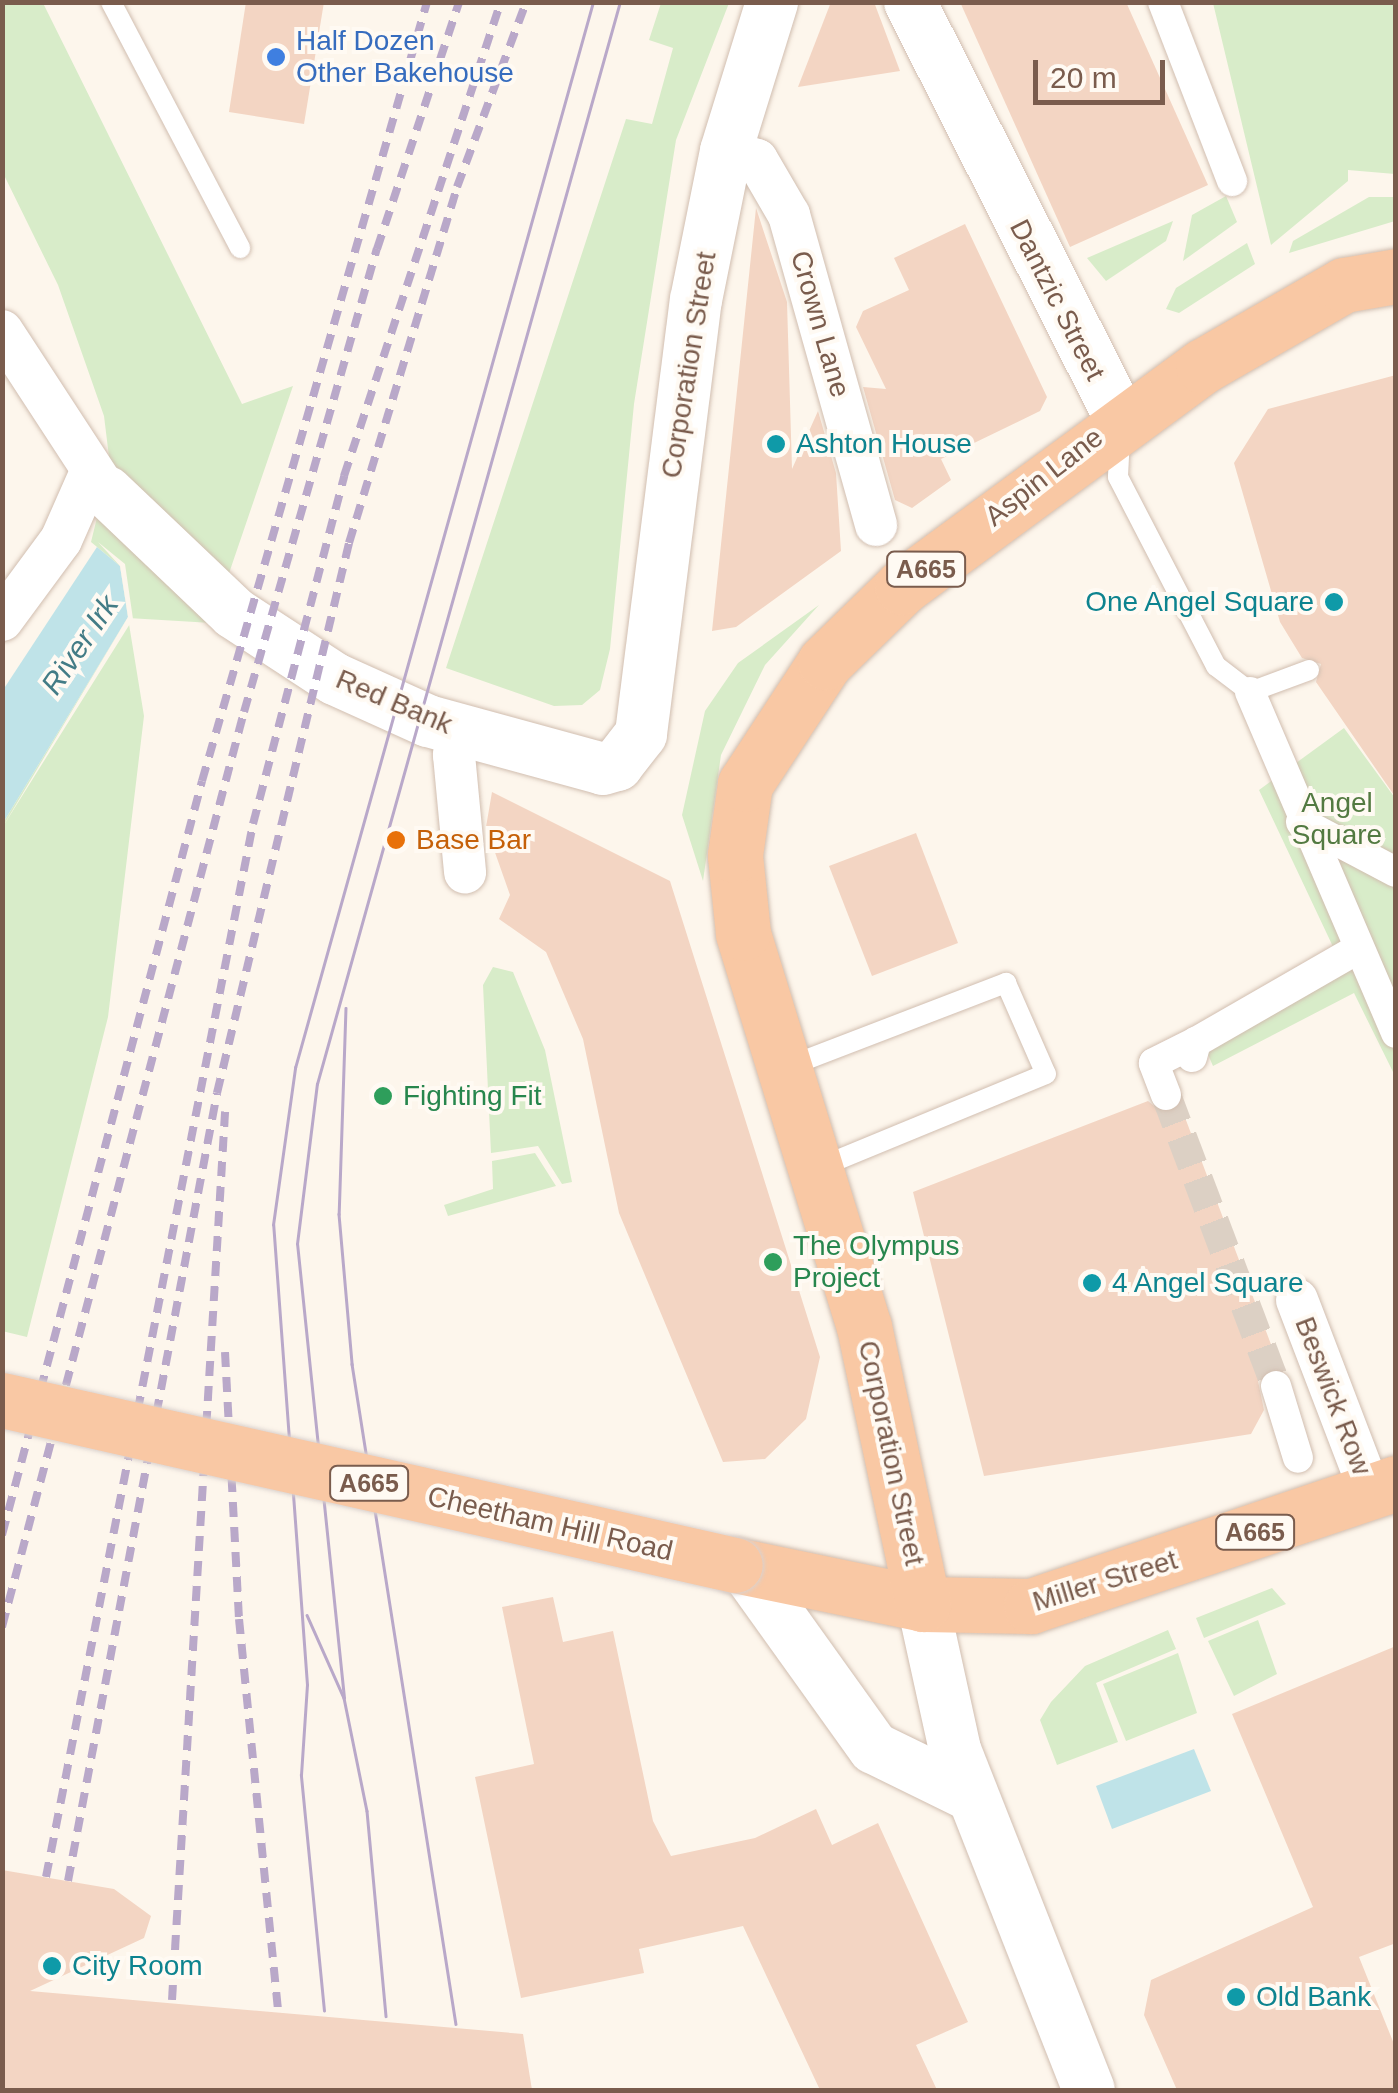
<!DOCTYPE html>
<style>
body{margin:0}
#map{position:relative;width:1398px;height:2093px;overflow:hidden;background:#fdf6ec;font-family:Helvetica,sans-serif}
div>[style]{position:absolute}
.green>*{inset:0;background:#d8ecc9}
.water>*{inset:0;background:#bfe3e8}
.pier>*{inset:0;background:#fdf6ec}
.building>*{inset:0;background:#f3d5c3}
.pedestrian-tunnel>*{height:30px;margin-top:-15px;transform-origin:0;background:repeating-linear-gradient(90deg,#dcd0c4 0 30px,transparent 0 45px)}
.roads{filter:drop-shadow(0 0 2px #d1beb0) drop-shadow(0 0 2px #d1beb0)}
.service>*{height:20px;margin:-10px;padding:0 10px;transform-origin:10px;border-radius:10px;background:#fff}
.pedestrian>*{height:30px;margin:-15px;padding:0 15px;transform-origin:15px;border-radius:15px;background:#fff}
.minor>*{height:42px;margin:-21px;padding:0 21px;transform-origin:21px;border-radius:21px;background:#fff}
.tertiary>*{height:52px;margin:-26px;padding:0 26px;transform-origin:26px;border-radius:26px;background:#fff}
.trunk>*{height:55px;margin:-27.5px;padding:0 27.5px;transform-origin:27.5px;border-radius:27.5px;background:#f9c8a4}
.tram>*{height:2.5px;margin:-1.25px;padding:0 1.25px;transform-origin:1.25px;border-radius:1.25px;background:#b9a8c9}
.rail>*{height:8px;margin-top:-4px;transform-origin:0;background:repeating-linear-gradient(90deg,#b9a8c9 0 15px,transparent 0 25px)}
.bridges{filter:drop-shadow(0 0 2px #dad1cd) drop-shadow(0 0 2px #dad1cd)}
.trunk-bridge>*{height:55px;margin:-27.5px;padding:0 27.5px;transform-origin:27.5px;border-radius:27.5px;background:#f9c8a4}
.dots>*{width:28px;height:28px;translate:-50% -50%;box-sizing:border-box;border:5px solid #fffaf3;border-radius:50%}
span{translate:-50% -50%;white-space:nowrap;text-align:center;line-height:1.15;-webkit-text-stroke:8px #fffaf3;paint-order:stroke}
.shield-label span{padding:2px 8px;background:#fffaf3;border:2px solid;border-radius:8px;-webkit-text-stroke-width:0}
.shield-label{font-size:25px;color:#7a5c4d;font-weight:700}
.shop-label{font-size:28px;color:#366cbe}
.left{translate:0 -50%;text-align:left}
.street-label{font-size:28px;color:#7a5c4d}
.culture-label{font-size:28px;color:#0d838f}
.right{translate:-100% -50%;text-align:right}
.park-label{font-size:28px;color:#537a41}
.food-label{font-size:28px;color:#c56008}
.leisure-label{font-size:28px;color:#27864d}
.water-label{font-size:30px;color:#437c86;font-style:italic}
.frame{position:absolute;inset:0;border:5px solid #7a5c4d;pointer-events:none}
.scale{position:absolute;left:1033px;top:60px;width:132px;height:45px;box-sizing:border-box;border:5px solid #7a5c4d;border-top:0;padding-left:12px;font-size:30px;line-height:35px;white-space:nowrap;color:#7a5c4d;-webkit-text-stroke:8px #fffaf3;paint-order:stroke}
</style>
<div id="map">
<div class="green">
<i style="clip-path:polygon(3px 3px,43px 3px,242px 404px,293px 386px,212px 623px,128px 618px,144px 716px,108px 1017px,27px 1337px,2px 1331px,3px 823px,128px 617px,120px 566px,91px 542px,110px 465px,104px 416px,58px 285px,3px 173px)"></i>
<i style="clip-path:polygon(661px 3px,729px 3px,676px 140px,634px 404px,610px 649px,600px 690px,582px 705px,554px 706px,446px 668px,626px 119px,652px 124px,673px 48px,649px 40px)"></i>
<i style="clip-path:polygon(1213px 3px,1395px 3px,1395px 174px,1348px 170px,1348px 181px,1271px 245px)"></i>
<i style="clip-path:polygon(1226px 196px,1237px 222px,1183px 261px,1192px 215px)"></i>
<i style="clip-path:polygon(1369px 197px,1395px 197px,1395px 221px,1289px 253px,1293px 241px)"></i>
<i style="clip-path:polygon(1173px 221px,1166px 241px,1106px 281px,1087px 258px)"></i>
<i style="clip-path:polygon(1247px 243px,1255px 264px,1179px 313px,1166px 309px,1176px 288px)"></i>
<i style="clip-path:polygon(819px 605px,765px 665px,721px 755px,703px 881px,682px 815px,705px 711px,738px 663px)"></i>
<i style="clip-path:polygon(1344px 728px,1395px 798px,1395px 1076px,1354px 993px,1213px 1066px,1206px 1050px,1344px 970px,1259px 790px)"></i>
<i style="clip-path:polygon(493px 967px,513px 972px,545px 1050px,572px 1182px,562px 1184px,538px 1146px,491px 1153px,483px 985px)"></i>
<i style="clip-path:polygon(535px 1153px,556px 1186px,448px 1216px,444px 1205px,493px 1189px,492px 1161px)"></i>
<i style="clip-path:polygon(1272px 1588px,1286px 1604px,1204px 1638px,1196px 1618px)"></i>
<i style="clip-path:polygon(1258px 1620px,1277px 1674px,1234px 1696px,1208px 1641px)"></i>
<i style="clip-path:polygon(1168px 1630px,1176px 1649px,1096px 1683px,1118px 1742px,1057px 1765px,1040px 1720px,1051px 1702px,1085px 1666px)"></i>
<i style="clip-path:polygon(1178px 1653px,1197px 1713px,1126px 1741px,1103px 1684px)"></i>
</div>
<div class="water">
<i style="clip-path:polygon(97px 547px,120px 566px,128px 617px,3px 823px,3px 690px)"></i>
<i style="clip-path:polygon(1194px 1749px,1211px 1791px,1112px 1829px,1096px 1786px)"></i>
</div>
<div class="pier">
<i style="clip-path:polygon(98px 542px,125px 564px,133px 619px,2px 828px,128px 617px,120px 566px)"></i>
</div>
<div class="building">
<i style="clip-path:polygon(246px 2px,324px 2px,304px 124px,229px 112px)"></i>
<i style="clip-path:polygon(831px 2px,874px 2px,900px 71px,798px 87px)"></i>
<i style="clip-path:polygon(960px 2px,1126px 2px,1208px 185px,1070px 247px)"></i>
<i style="clip-path:polygon(756px 208px,787px 302px,792px 469px,818px 411px,836px 473px,841px 551px,736px 627px,712px 631px)"></i>
<i style="clip-path:polygon(965px 224px,1047px 397px,1040px 411px,941px 459px,951px 480px,912px 508px,895px 500px,863px 387px,886px 389px,856px 327px,863px 311px,909px 290px,894px 258px)"></i>
<i style="clip-path:polygon(1396px 375px,1396px 798px,1316px 682px,1321px 664px,1302px 658px,1280px 622px,1234px 463px,1268px 409px)"></i>
<i style="clip-path:polygon(492px 792px,670px 881px,820px 1357px,806px 1419px,765px 1459px,723px 1462px,619px 1213px,583px 1039px,546px 952px,499px 919px,510px 895px,486px 827px)"></i>
<i style="clip-path:polygon(916px 833px,958px 943px,872px 976px,829px 866px)"></i>
<i style="clip-path:polygon(1148px 1101px,1164px 1114px,1181px 1107px,1280px 1368px,1258px 1381px,1264px 1410px,1251px 1434px,984px 1476px,913px 1192px)"></i>
<i style="clip-path:polygon(553px 1597px,563px 1642px,613px 1631px,653px 1821px,671px 1856px,755px 1838px,816px 1809px,832px 1845px,878px 1823px,968px 2022px,916px 2045px,937px 2090px,820px 2090px,743px 1926px,639px 1949px,644px 1973px,521px 1998px,475px 1777px,534px 1764px,502px 1607px)"></i>
<i style="clip-path:polygon(1396px 1646px,1396px 1943px,1359px 1957px,1396px 2049px,1396px 2090px,1177px 2090px,1144px 2015px,1151px 1980px,1313px 1907px,1232px 1714px)"></i>
<i style="clip-path:polygon(2px 1870px,114px 1889px,151px 1916px,144px 1938px,30px 1991px,523px 2034px,532px 2090px,2px 2090px)"></i>
</div>
<div class="pedestrian-tunnel">
<i style="left:1166px;top:1095px;width:311px;rotate:69.3deg"></i>
</div>
<div class="roads">
<div class="service">
<i style="left:111px;top:2px;width:278px;rotate:62.3deg"></i>
<i style="left:1120px;top:437px;width:40px;rotate:92.9deg"></i>
<i style="left:1118px;top:477px;width:213px;rotate:62.6deg"></i>
<i style="left:1216px;top:666px;width:43px;rotate:37.4deg"></i>
<i style="left:1250px;top:692px;width:63px;rotate:-20.4deg"></i>
<i style="left:787px;top:1067px;width:235px;rotate:-21deg"></i>
<i style="left:1006px;top:983px;width:99px;rotate:66.3deg"></i>
<i style="left:1046px;top:1074px;width:247px;rotate:157.6deg"></i>
</div>
<div class="pedestrian">
<i style="left:1163px;top:2px;width:192px;rotate:68.9deg"></i>
<i style="left:1250px;top:692px;width:371px;rotate:66.8deg"></i>
<i style="left:1301px;top:822px;width:107px;rotate:27.8deg"></i>
<i style="left:1192px;top:1057px;width:16px;rotate:-75deg"></i>
<i style="left:1196px;top:1042px;width:185px;rotate:-29.9deg"></i>
<i style="left:1166px;top:1095px;width:34px;rotate:-111deg"></i>
<i style="left:1154px;top:1063px;width:47px;rotate:-26.6deg"></i>
<i style="left:1276px;top:1386px;width:75px;rotate:73deg"></i>
</div>
<div class="minor">
<i style="left:726px;top:151px;width:32px;rotate:16deg"></i>
<i style="left:757px;top:160px;width:64px;rotate:59.8deg"></i>
<i style="left:789px;top:215px;width:322px;rotate:74.3deg"></i>
<i style="left:2px;top:331px;width:192px;rotate:56.9deg"></i>
<i style="left:2px;top:620px;width:99px;rotate:-53.6deg"></i>
<i style="left:61px;top:540px;width:74px;rotate:-66.2deg"></i>
<i style="left:461px;top:730px;width:26px;rotate:106deg"></i>
<i style="left:454px;top:755px;width:118px;rotate:84.6deg"></i>
<i style="left:1297px;top:1300px;width:204px;rotate:69.1deg"></i>
</div>
<div class="tertiary">
<i style="left:910px;top:2px;width:467px;rotate:63.2deg"></i>
<i style="left:107px;top:492px;width:175px;rotate:43.6deg"></i>
<i style="left:234px;top:613px;width:121px;rotate:33.2deg"></i>
<i style="left:335px;top:679px;width:102px;rotate:24.3deg"></i>
<i style="left:428px;top:721px;width:181px;rotate:15.3deg"></i>
<i style="left:603px;top:769px;width:15px;rotate:-16deg"></i>
<i style="left:617px;top:765px;width:39px;rotate:-52deg"></i>
<i style="left:641px;top:734px;width:437px;rotate:-82.8deg"></i>
<i style="left:696px;top:300px;width:152px;rotate:-78.6deg"></i>
<i style="left:726px;top:151px;width:156px;rotate:-72.8deg"></i>
<i style="left:745px;top:1568px;width:221px;rotate:54.4deg"></i>
<i style="left:874px;top:1748px;width:109px;rotate:26.1deg"></i>
<i style="left:923px;top:1604px;width:149px;rotate:77.6deg"></i>
<i style="left:955px;top:1750px;width:365px;rotate:68.5deg"></i>
</div>
<div class="trunk">
<i style="left:735px;top:1565px;width:192px;rotate:11.7deg"></i>
<i style="left:923px;top:1604px;width:108px;rotate:1.1deg"></i>
<i style="left:1031px;top:1606px;width:385px;rotate:-18.6deg"></i>
<i style="left:923px;top:1604px;width:283px;rotate:-102deg"></i>
<i style="left:864px;top:1327px;width:412px;rotate:-107.1deg"></i>
<i style="left:743px;top:933px;width:78px;rotate:-95.9deg"></i>
<i style="left:735px;top:855px;width:72px;rotate:-82deg"></i>
<i style="left:745px;top:784px;width:146px;rotate:-56.7deg"></i>
<i style="left:825px;top:662px;width:107px;rotate:-44.2deg"></i>
<i style="left:902px;top:587px;width:373px;rotate:-36.3deg"></i>
<i style="left:1203px;top:366px;width:163px;rotate:-29.9deg"></i>
<i style="left:1344px;top:285px;width:53px;rotate:-9.8deg"></i>
</div>
</div>
<div class="tram">
<i style="left:346px;top:1008px;width:206px;rotate:91.9deg"></i>
<i style="left:339px;top:1214px;width:151px;rotate:85deg"></i>
<i style="left:352px;top:1364px;width:668px;rotate:81.05deg"></i>
<i style="left:307px;top:1615px;width:91px;rotate:66deg"></i>
<i style="left:344px;top:1698px;width:115px;rotate:78.5deg"></i>
<i style="left:367px;top:1811px;width:206px;rotate:84.7deg"></i>
<i style="left:344px;top:1698px;width:456px;rotate:-95.9deg"></i>
<i style="left:297px;top:1244px;width:161px;rotate:-82.9deg"></i>
<i style="left:317px;top:1084px;width:1124px;rotate:-74.36deg"></i>
<i style="left:324px;top:2011px;width:237px;rotate:-95.6deg"></i>
<i style="left:301px;top:1775px;width:90px;rotate:-86.2deg"></i>
<i style="left:307px;top:1685px;width:461px;rotate:-94.2deg"></i>
<i style="left:273px;top:1225px;width:159px;rotate:-82deg"></i>
<i style="left:295px;top:1068px;width:1107px;rotate:-74.38deg"></i>
</div>
<div class="rail">
<i style="left:225px;top:1352px;width:267px;rotate:87deg"></i>
<i style="left:239px;top:1619px;width:391px;rotate:84.3deg"></i>
<i style="left:2px;top:1535px;width:780px;rotate:-75.14deg"></i>
<i style="left:202px;top:781px;width:811px;rotate:-73.89deg"></i>
<i style="left:2px;top:1627px;width:946px;rotate:-75.19deg"></i>
<i style="left:244px;top:712px;width:482px;rotate:-74deg"></i>
<i style="left:377px;top:249px;width:260px;rotate:-71.6deg"></i>
<i style="left:46px;top:1877px;width:1073px;rotate:-78.88deg"></i>
<i style="left:253px;top:824px;width:360px;rotate:-75.3deg"></i>
<i style="left:344px;top:476px;width:499px;rotate:-71.7deg"></i>
<i style="left:68px;top:1881px;width:802px;rotate:-79.29deg"></i>
<i style="left:217px;top:1093px;width:566px;rotate:-76.5deg"></i>
<i style="left:349px;top:543px;width:372px;rotate:-73.1deg"></i>
<i style="left:457px;top:187px;width:197px;rotate:-69.5deg"></i>
<i style="left:172px;top:2000px;width:890px;rotate:-86.58deg"></i>
</div>
<div class="bridges">
<div class="trunk-bridge">
<i style="left:2px;top:1400px;width:751px;rotate:12.69deg"></i>
</div>
</div>
<div class="dots">
<i style="left:276px;top:57px;background:#3f7fe0"></i>
<i style="left:776px;top:444px;background:#0f9aa8"></i>
<i style="left:1334px;top:602px;background:#0f9aa8"></i>
<i style="left:396px;top:840px;background:#e8710a"></i>
<i style="left:383px;top:1096px;background:#2e9e5b"></i>
<i style="left:773px;top:1262px;background:#2e9e5b"></i>
<i style="left:1092px;top:1283px;background:#0f9aa8"></i>
<i style="left:52px;top:1966px;background:#0f9aa8"></i>
<i style="left:1236px;top:1997px;background:#0f9aa8"></i>
</div>
<div class="shield-label">
<span style="left:926px;top:569px">A665</span>
<span style="left:369px;top:1483px">A665</span>
<span style="left:1255px;top:1532px">A665</span>
</div>
<div class="shop-label">
<span class="left" style="left:296px;top:57px">Half Dozen<br>Other Bakehouse</span>
</div>
<div class="street-label">
<span style="left:1057px;top:300px;rotate:63deg">Dantzic Street</span>
<span style="left:820px;top:324px;rotate:74deg">Crown Lane</span>
<span style="left:689px;top:365px;rotate:-81deg">Corporation Street</span>
<span style="left:1044px;top:477px;rotate:-38deg">Aspin Lane</span>
<span style="left:394px;top:702px;rotate:23deg">Red Bank</span>
<span style="left:1333px;top:1396px;rotate:69deg">Beswick Row</span>
<span style="left:891px;top:1453px;rotate:78deg">Corporation Street</span>
<span style="left:550px;top:1524px;rotate:13deg">Cheetham Hill Road</span>
<span style="left:1105px;top:1581px;rotate:-17deg">Miller Street</span>
</div>
<div class="culture-label">
<span class="left" style="left:796px;top:444px">Ashton House</span>
<span class="right" style="left:1314px;top:602px">One Angel Square</span>
<span class="left" style="left:1112px;top:1283px">4 Angel Square</span>
<span class="left" style="left:72px;top:1966px">City Room</span>
<span class="left" style="left:1256px;top:1997px">Old Bank</span>
</div>
<div class="park-label">
<span style="left:1337px;top:819px">Angel<br>Square</span>
</div>
<div class="food-label">
<span class="left" style="left:416px;top:840px">Base Bar</span>
</div>
<div class="leisure-label">
<span class="left" style="left:403px;top:1096px">Fighting Fit</span>
<span class="left" style="left:793px;top:1262px">The Olympus<br>Project</span>
</div>
<div class="water-label">
<span style="left:80px;top:645px;rotate:-56deg">River Irk</span>
</div>
<div class="frame"></div>
<div class="scale">20 m</div>
</div>
